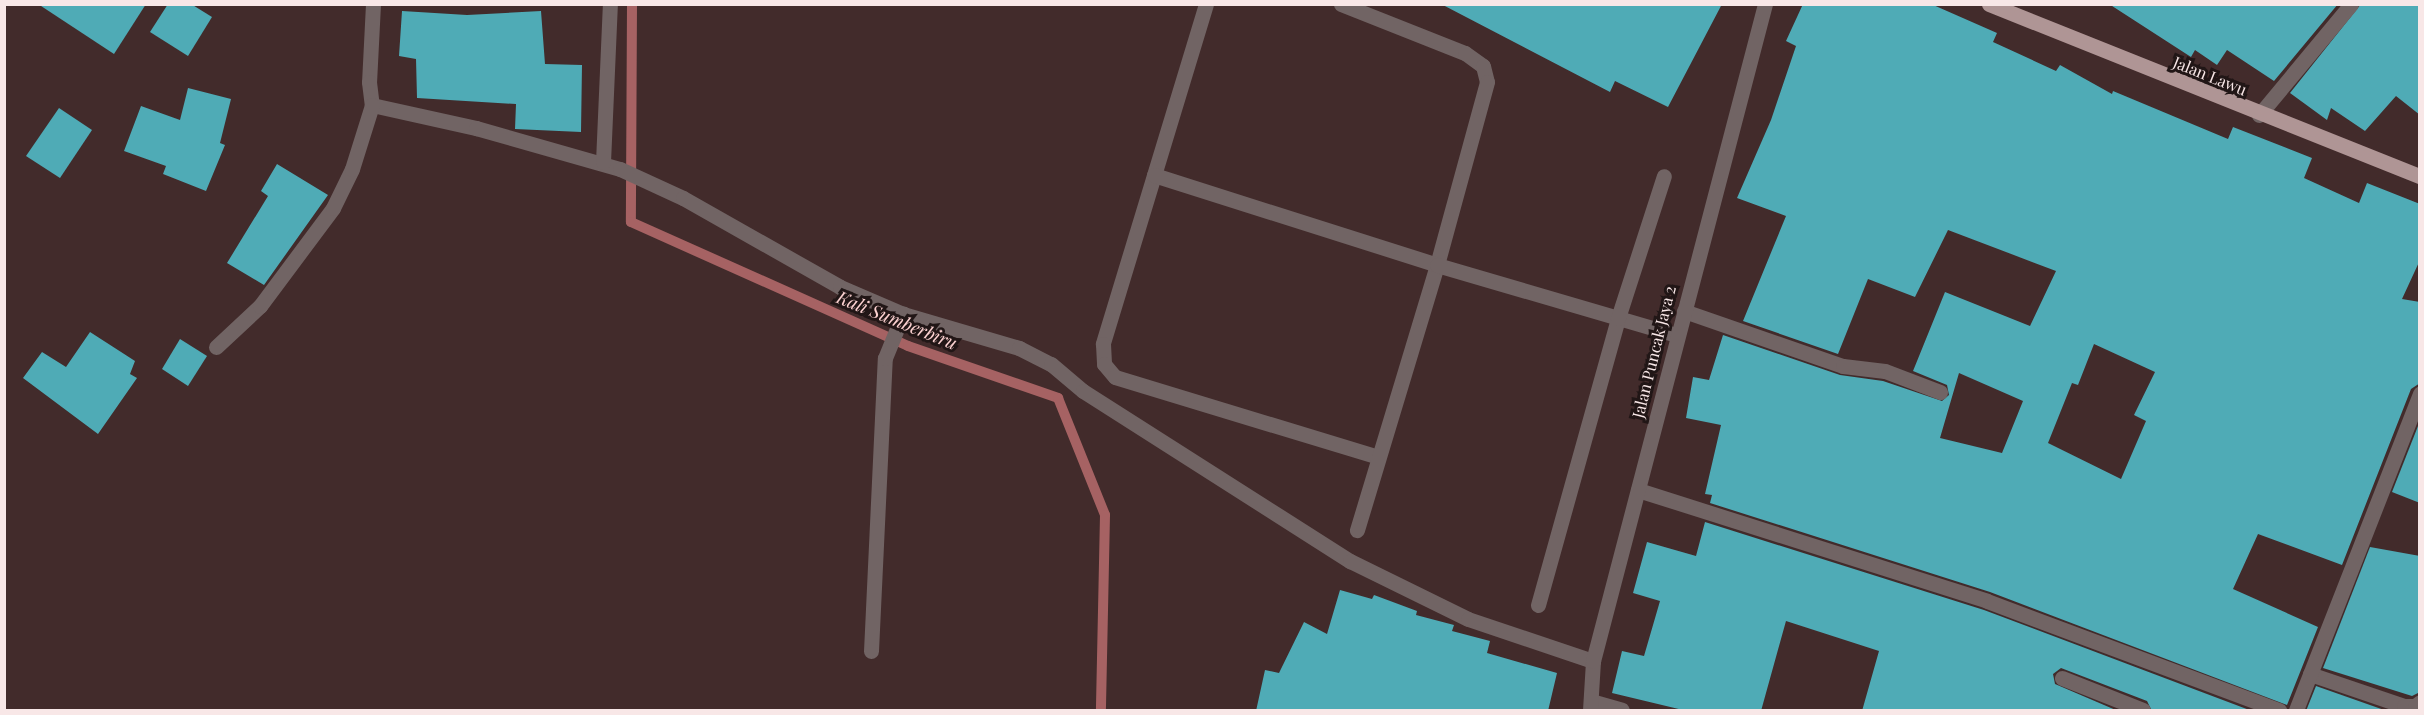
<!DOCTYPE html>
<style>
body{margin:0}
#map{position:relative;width:2424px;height:715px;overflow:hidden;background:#422b2b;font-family:"Playfair Display",serif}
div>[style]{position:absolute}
.stream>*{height:10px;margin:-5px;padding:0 5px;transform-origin:5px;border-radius:5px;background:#a66263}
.building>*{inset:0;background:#4fabb6}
.minor>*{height:15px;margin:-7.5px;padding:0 7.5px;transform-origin:7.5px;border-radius:7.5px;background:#716464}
.major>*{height:15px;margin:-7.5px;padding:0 7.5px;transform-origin:7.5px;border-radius:7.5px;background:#af9595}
span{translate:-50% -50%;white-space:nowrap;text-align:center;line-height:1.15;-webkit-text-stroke:6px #211616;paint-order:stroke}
.street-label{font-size:16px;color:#f8e7e7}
.water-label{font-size:18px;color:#fbd1d0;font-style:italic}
.frame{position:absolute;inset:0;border:6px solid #f8e7e7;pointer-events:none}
</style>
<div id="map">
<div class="stream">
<i style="left:632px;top:4px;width:218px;rotate:90.3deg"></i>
<i style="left:631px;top:222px;width:303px;rotate:24.1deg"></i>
<i style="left:908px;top:346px;width:159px;rotate:19.1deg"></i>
<i style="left:1058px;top:398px;width:126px;rotate:68.1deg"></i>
<i style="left:1105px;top:515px;width:195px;rotate:91.2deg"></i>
</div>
<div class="building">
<i style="clip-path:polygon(38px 4px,146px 4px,114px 54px)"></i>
<i style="clip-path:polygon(168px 4px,191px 4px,212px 17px,188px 56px,150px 32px)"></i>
<i style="clip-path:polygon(1441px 4px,1722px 4px,1668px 107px,1615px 81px,1610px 92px)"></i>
<i style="clip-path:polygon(evenodd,1803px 4px,1931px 4px,1997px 33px,1993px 42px,2056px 71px,2060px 65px,2112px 94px,2113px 91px,2228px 139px,2233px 127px,2312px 158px,2304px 178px,2359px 203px,2367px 183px,2420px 204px,2420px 260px,2402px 299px,2420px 302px,2420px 383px,2411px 389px,2342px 565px,2258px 534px,2233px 589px,2318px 627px,2287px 705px,1990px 592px,1710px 503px,1712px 495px,1705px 494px,1721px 425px,1686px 418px,1693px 377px,1709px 380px,1723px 335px,1840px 375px,1883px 381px,1942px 401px,1949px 395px,1947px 385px,1913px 371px,1945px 292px,2030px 326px,2056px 271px,1948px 230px,1915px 297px,1868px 279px,1838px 354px,1743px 321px,1786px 216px,1737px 198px,1771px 120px,1796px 46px,1786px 41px,1803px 4px,2094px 344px,2155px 372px,2134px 415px,2146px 421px,2121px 479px,2048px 443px,2072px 383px,2078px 385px,2094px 344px,1803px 4px,1959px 373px,2023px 401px,2002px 453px,1940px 438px,1959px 373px)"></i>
<i style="clip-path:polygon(2109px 4px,2338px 4px,2274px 81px,2227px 50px,2217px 65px,2195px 50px,2191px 57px)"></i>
<i style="clip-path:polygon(2361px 4px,2420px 4px,2420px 115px,2396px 96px,2365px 131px,2331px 108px,2327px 120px,2290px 93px)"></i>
<i style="clip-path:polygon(402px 11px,467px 15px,541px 11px,545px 64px,582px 65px,581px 132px,515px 129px,516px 104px,417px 98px,416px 59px,399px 56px)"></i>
<i style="clip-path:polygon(188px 88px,231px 99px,220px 143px,225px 145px,206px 191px,163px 174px,166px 166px,124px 151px,141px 106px,180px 120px)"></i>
<i style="clip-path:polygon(59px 108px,92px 130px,60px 178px,26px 156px)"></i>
<i style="clip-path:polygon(277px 164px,328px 195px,264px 285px,227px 263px,268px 196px,261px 191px)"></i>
<i style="clip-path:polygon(90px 332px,135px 361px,130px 374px,137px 378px,98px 434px,23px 378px,42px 352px,66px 367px)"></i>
<i style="clip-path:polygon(180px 339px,207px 356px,188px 386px,162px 369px)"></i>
<i style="clip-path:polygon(2420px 421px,2420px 503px,2392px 492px)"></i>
<i style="clip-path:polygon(1705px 522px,1984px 610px,2252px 711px,2152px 711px,2147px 701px,2061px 668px,2053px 674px,2055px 684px,2118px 711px,1862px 711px,1879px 651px,1786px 621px,1761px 711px,1687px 711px,1612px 693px,1622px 651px,1644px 656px,1660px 601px,1633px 593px,1647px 542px,1696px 556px)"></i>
<i style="clip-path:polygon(2370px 547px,2420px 556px,2420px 692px,2412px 696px,2323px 668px)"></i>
<i style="clip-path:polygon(1340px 590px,1372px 599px,1374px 595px,1417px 611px,1416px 615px,1454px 625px,1452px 631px,1490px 641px,1487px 653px,1557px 673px,1548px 711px,1256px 711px,1265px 670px,1279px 673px,1304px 622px,1327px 634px)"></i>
<i style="clip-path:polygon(2316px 686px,2387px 711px,2306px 711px)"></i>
</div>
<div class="minor">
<i style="left:373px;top:4px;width:78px;rotate:92.9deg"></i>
<i style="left:369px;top:82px;width:23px;rotate:83deg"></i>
<i style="left:372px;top:105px;width:107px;rotate:12.5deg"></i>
<i style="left:476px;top:128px;width:150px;rotate:15.9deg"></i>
<i style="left:620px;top:169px;width:69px;rotate:24.7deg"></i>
<i style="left:683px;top:198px;width:180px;rotate:29.5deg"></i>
<i style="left:840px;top:287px;width:69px;rotate:23.2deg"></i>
<i style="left:903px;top:314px;width:121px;rotate:16.3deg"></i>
<i style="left:1019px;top:348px;width:36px;rotate:27deg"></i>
<i style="left:1051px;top:364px;width:42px;rotate:40.2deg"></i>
<i style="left:1083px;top:391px;width:317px;rotate:32.5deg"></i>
<i style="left:1350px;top:561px;width:131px;rotate:26.2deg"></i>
<i style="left:1468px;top:619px;width:132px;rotate:18.6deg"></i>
<i style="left:1206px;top:4px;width:355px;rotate:106.9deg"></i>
<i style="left:1103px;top:344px;width:20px;rotate:87deg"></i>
<i style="left:1104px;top:364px;width:17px;rotate:50deg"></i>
<i style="left:1115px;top:377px;width:275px;rotate:16.9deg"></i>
<i style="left:1341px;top:4px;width:133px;rotate:21.6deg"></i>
<i style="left:1465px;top:53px;width:22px;rotate:36deg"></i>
<i style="left:1483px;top:66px;width:16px;rotate:76deg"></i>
<i style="left:1487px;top:82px;width:190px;rotate:105.3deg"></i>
<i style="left:1437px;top:265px;width:277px;rotate:106.8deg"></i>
<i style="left:2259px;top:115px;width:144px;rotate:-50.3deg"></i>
<i style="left:603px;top:162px;width:158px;rotate:-87.5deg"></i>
<i style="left:1154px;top:175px;width:297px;rotate:17.6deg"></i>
<i style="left:1437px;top:265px;width:249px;rotate:16.3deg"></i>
<i style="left:1684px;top:311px;width:168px;rotate:19.1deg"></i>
<i style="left:1843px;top:366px;width:42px;rotate:6.8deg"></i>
<i style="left:1885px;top:371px;width:59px;rotate:20.9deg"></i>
<i style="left:216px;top:347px;width:60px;rotate:-43deg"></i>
<i style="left:260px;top:306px;width:122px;rotate:-53.3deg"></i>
<i style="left:333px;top:208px;width:43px;rotate:-64deg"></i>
<i style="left:352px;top:169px;width:67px;rotate:-72.6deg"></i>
<i style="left:1638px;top:490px;width:366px;rotate:17.6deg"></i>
<i style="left:1987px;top:601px;width:312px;rotate:20.5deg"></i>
<i style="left:1538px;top:605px;width:298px;rotate:-74.4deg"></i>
<i style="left:1618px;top:318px;width:149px;rotate:-72.1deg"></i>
<i style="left:871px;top:651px;width:293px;rotate:-87.3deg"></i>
<i style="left:885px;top:358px;width:48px;rotate:-67.8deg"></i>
<i style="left:2310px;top:674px;width:99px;rotate:18.8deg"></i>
<i style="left:2404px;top:706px;width:11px"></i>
<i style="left:2415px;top:706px;width:6px;rotate:-39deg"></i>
<i style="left:2062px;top:678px;width:87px;rotate:21.6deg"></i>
<i style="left:1591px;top:701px;width:32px;rotate:16deg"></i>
<i style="left:1590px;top:710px;width:49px;rotate:-86.5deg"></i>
<i style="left:1593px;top:661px;width:679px;rotate:-75.33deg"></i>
<i style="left:2296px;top:710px;width:340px;rotate:-68.6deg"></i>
</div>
<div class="major">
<i style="left:1989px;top:4px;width:464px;rotate:21.8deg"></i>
</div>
<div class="street-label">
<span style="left:2210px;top:76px;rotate:22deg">Jalan Lawu</span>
<span style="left:1654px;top:352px;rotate:-76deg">Jalan Puncak Jaya 2</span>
</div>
<div class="water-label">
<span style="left:897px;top:320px;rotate:22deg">Kali Sumberbiru</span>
</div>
<div class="frame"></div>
</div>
